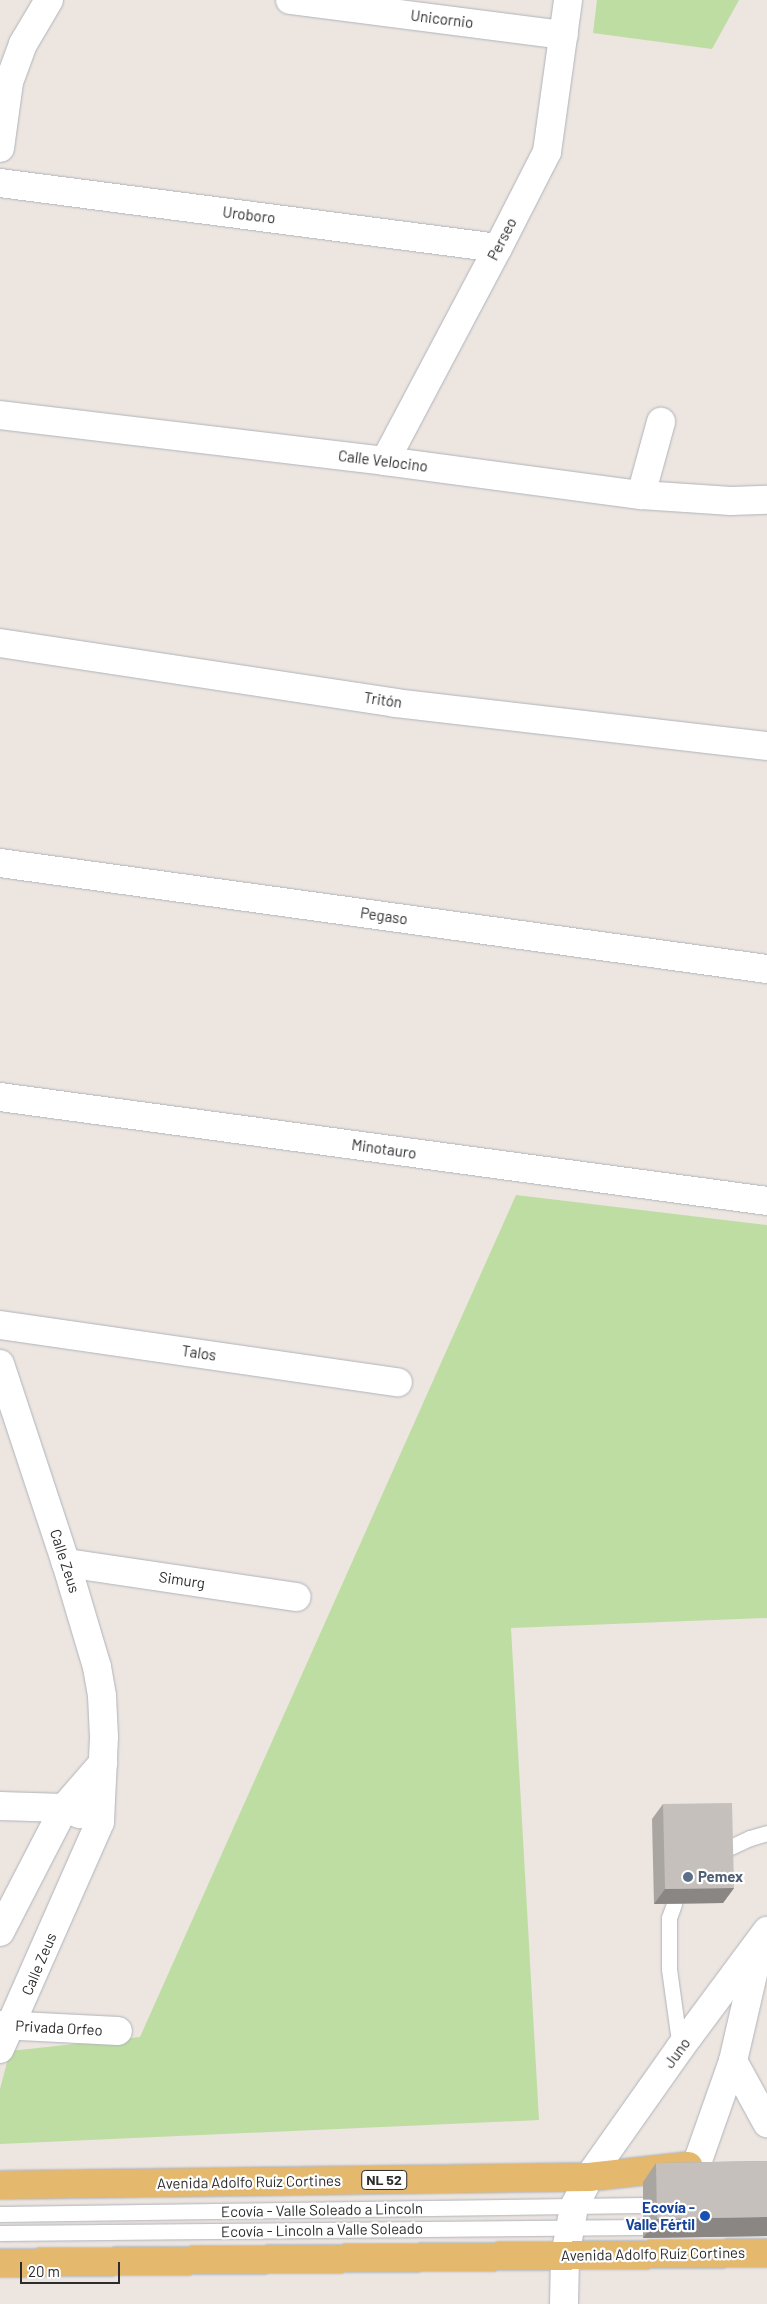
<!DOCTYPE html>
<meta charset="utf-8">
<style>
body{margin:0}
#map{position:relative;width:767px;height:2304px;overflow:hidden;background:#ece5e0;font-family:Barlow,sans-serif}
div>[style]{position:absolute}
.green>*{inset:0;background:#bedda2}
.roads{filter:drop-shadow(0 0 1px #b0b3bb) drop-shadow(0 0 1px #b0b3bb)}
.lane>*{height:15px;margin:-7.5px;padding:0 7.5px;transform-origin:7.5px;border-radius:7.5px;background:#fff}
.street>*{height:28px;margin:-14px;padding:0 14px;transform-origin:14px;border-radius:14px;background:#fff}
.primary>*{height:28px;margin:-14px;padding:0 14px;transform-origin:14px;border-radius:14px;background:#e4b86d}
.wall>*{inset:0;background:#a9a5a1}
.shaded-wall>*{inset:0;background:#8a8683}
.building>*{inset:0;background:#c5c0bb}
.dots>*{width:14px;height:14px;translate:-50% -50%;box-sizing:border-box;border:2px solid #fff;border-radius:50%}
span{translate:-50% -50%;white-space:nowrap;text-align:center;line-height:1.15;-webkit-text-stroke:4.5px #fff;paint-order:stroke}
.shield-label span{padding:1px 4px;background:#fff;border:1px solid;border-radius:4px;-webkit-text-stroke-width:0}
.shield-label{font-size:14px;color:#2c2c2c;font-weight:700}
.street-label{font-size:15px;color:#2c2c2c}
.service-label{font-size:15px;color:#4e5e75;font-weight:700}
.left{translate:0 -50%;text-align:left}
.transit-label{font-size:15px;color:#164399;font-weight:700}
.right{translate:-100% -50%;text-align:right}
.scale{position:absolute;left:20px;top:2262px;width:100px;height:22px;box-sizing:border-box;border:2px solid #2c2c2c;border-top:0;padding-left:6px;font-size:15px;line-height:18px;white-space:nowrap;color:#2c2c2c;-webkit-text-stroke:4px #fff;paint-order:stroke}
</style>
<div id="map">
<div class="green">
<i style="clip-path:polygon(597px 0,739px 0,712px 49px,593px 33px)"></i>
<i style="clip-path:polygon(516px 1195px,767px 1225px,767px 1618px,511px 1628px,539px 2120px,0 2144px,0 2089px,10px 2051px,140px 2037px)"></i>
</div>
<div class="roads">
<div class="lane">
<i style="left:722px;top:1851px;width:31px;rotate:-25deg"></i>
<i style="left:750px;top:1838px;width:18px;rotate:-16deg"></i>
<i style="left:674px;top:1904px;width:15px;rotate:110deg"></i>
<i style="left:669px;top:1918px;width:51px;rotate:90deg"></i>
<i style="left:669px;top:1969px;width:80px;rotate:82.1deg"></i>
<i style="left:0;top:2214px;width:643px;rotate:-0.8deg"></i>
<i style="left:0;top:2233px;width:643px;rotate:-0.53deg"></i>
</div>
<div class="street">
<i style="left:290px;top:0;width:276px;rotate:7.3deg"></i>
<i style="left:0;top:148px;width:67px;rotate:-82.2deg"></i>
<i style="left:9px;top:82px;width:40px;rotate:-69.8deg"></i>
<i style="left:23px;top:44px;width:51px;rotate:-59.4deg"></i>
<i style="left:0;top:183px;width:502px;rotate:7.44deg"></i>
<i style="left:0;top:415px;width:388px;rotate:6.8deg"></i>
<i style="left:385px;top:461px;width:258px;rotate:7.6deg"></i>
<i style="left:641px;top:495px;width:90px;rotate:3.8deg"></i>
<i style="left:731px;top:501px;width:36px;rotate:-2deg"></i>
<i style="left:385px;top:461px;width:241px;rotate:-62.1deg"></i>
<i style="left:498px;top:248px;width:108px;rotate:-63deg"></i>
<i style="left:547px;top:152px;width:153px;rotate:-82.1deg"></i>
<i style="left:641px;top:495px;width:76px;rotate:-74.7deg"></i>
<i style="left:0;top:643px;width:400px;rotate:8.6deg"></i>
<i style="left:395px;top:703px;width:374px;rotate:6.6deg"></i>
<i style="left:0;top:863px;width:774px;rotate:7.87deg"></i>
<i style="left:0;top:1097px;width:774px;rotate:7.72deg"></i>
<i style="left:0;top:1325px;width:402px;rotate:8.2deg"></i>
<i style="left:0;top:1364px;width:210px;rotate:71.7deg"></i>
<i style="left:66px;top:1563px;width:109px;rotate:73.4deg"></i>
<i style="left:97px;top:1667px;width:29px;rotate:80deg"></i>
<i style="left:102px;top:1696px;width:41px;rotate:87.2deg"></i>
<i style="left:104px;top:1737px;width:85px;rotate:92.7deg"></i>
<i style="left:100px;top:1822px;width:248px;rotate:113.8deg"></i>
<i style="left:66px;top:1563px;width:233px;rotate:8.4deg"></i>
<i style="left:0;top:1806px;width:64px;rotate:1.8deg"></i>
<i style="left:64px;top:1808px;width:17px;rotate:21deg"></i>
<i style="left:0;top:1932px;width:140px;rotate:-62.7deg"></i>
<i style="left:64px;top:1808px;width:60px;rotate:-49.1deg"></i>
<i style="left:0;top:2025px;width:118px;rotate:2.9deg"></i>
<i style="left:733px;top:2061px;width:71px;rotate:61.3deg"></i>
<i style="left:696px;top:2166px;width:111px;rotate:-70.6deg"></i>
<i style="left:733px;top:2061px;width:116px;rotate:-77deg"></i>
<i style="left:564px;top:2304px;width:48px;rotate:-88.8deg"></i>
<i style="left:565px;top:2256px;width:50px;rotate:-79.6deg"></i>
<i style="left:574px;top:2207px;width:34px;rotate:-63deg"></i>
<i style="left:589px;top:2177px;width:158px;rotate:-54.8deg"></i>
<i style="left:680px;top:2048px;width:146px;rotate:-53.4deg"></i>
</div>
<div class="primary">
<i style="left:0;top:2185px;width:589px;rotate:-0.78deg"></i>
<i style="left:589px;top:2177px;width:100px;rotate:-6.3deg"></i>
<i style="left:0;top:2263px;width:767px;rotate:-0.75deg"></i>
</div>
</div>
<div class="wall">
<i style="clip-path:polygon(663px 1804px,734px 1888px,723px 1903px,654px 1904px,652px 1819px)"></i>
<i style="clip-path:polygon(767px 2161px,767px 2236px,643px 2238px,643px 2182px,656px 2163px)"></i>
</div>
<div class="shaded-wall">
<i style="clip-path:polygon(734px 1888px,723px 1903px,654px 1904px,665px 1889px)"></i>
<i style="clip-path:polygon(767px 2217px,767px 2236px,643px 2238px,657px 2219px)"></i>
</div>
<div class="building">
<i style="clip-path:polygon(732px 1803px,734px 1888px,665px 1889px,663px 1804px)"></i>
<i style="clip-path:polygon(767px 2161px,767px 2217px,657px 2219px,656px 2163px)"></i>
</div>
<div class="dots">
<i style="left:688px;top:1877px;background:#5c6f8a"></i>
<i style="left:705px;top:2216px;background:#1a4fb4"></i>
</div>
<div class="shield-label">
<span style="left:384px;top:2180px">NL 52</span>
</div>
<div class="street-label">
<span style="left:442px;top:19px;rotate:7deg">Unicornio</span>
<span style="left:249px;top:215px;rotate:7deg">Uroboro</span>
<span style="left:502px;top:239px;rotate:-63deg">Perseo</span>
<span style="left:383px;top:461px;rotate:7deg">Calle Velocino</span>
<span style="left:383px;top:700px;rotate:8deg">Tritón</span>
<span style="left:384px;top:916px;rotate:8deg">Pegaso</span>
<span style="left:384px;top:1149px;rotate:8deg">Minotauro</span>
<span style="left:199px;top:1353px;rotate:8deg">Talos</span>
<span style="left:65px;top:1561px;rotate:72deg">Calle Zeus</span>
<span style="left:182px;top:1580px;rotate:8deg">Simurg</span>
<span style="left:39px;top:1964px;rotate:-67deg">Calle Zeus</span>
<span style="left:59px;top:2028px;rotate:3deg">Privada Orfeo</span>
<span style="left:677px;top:2053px;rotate:-54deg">Juno</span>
<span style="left:249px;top:2182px;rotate:-1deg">Avenida Adolfo Ruíz Cortines</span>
<span style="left:322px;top:2210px;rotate:-1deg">Ecovía - Valle Soleado a Lincoln</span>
<span style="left:322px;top:2230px;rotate:-1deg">Ecovía - Lincoln a Valle Soleado</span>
<span style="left:653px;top:2254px;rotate:-1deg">Avenida Adolfo Ruíz Cortines</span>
</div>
<div class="service-label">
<span class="left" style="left:698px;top:1877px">Pemex</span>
</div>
<div class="transit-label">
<span class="right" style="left:695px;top:2216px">Ecovía -<br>Valle Fértil</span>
</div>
<div class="scale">20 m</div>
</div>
